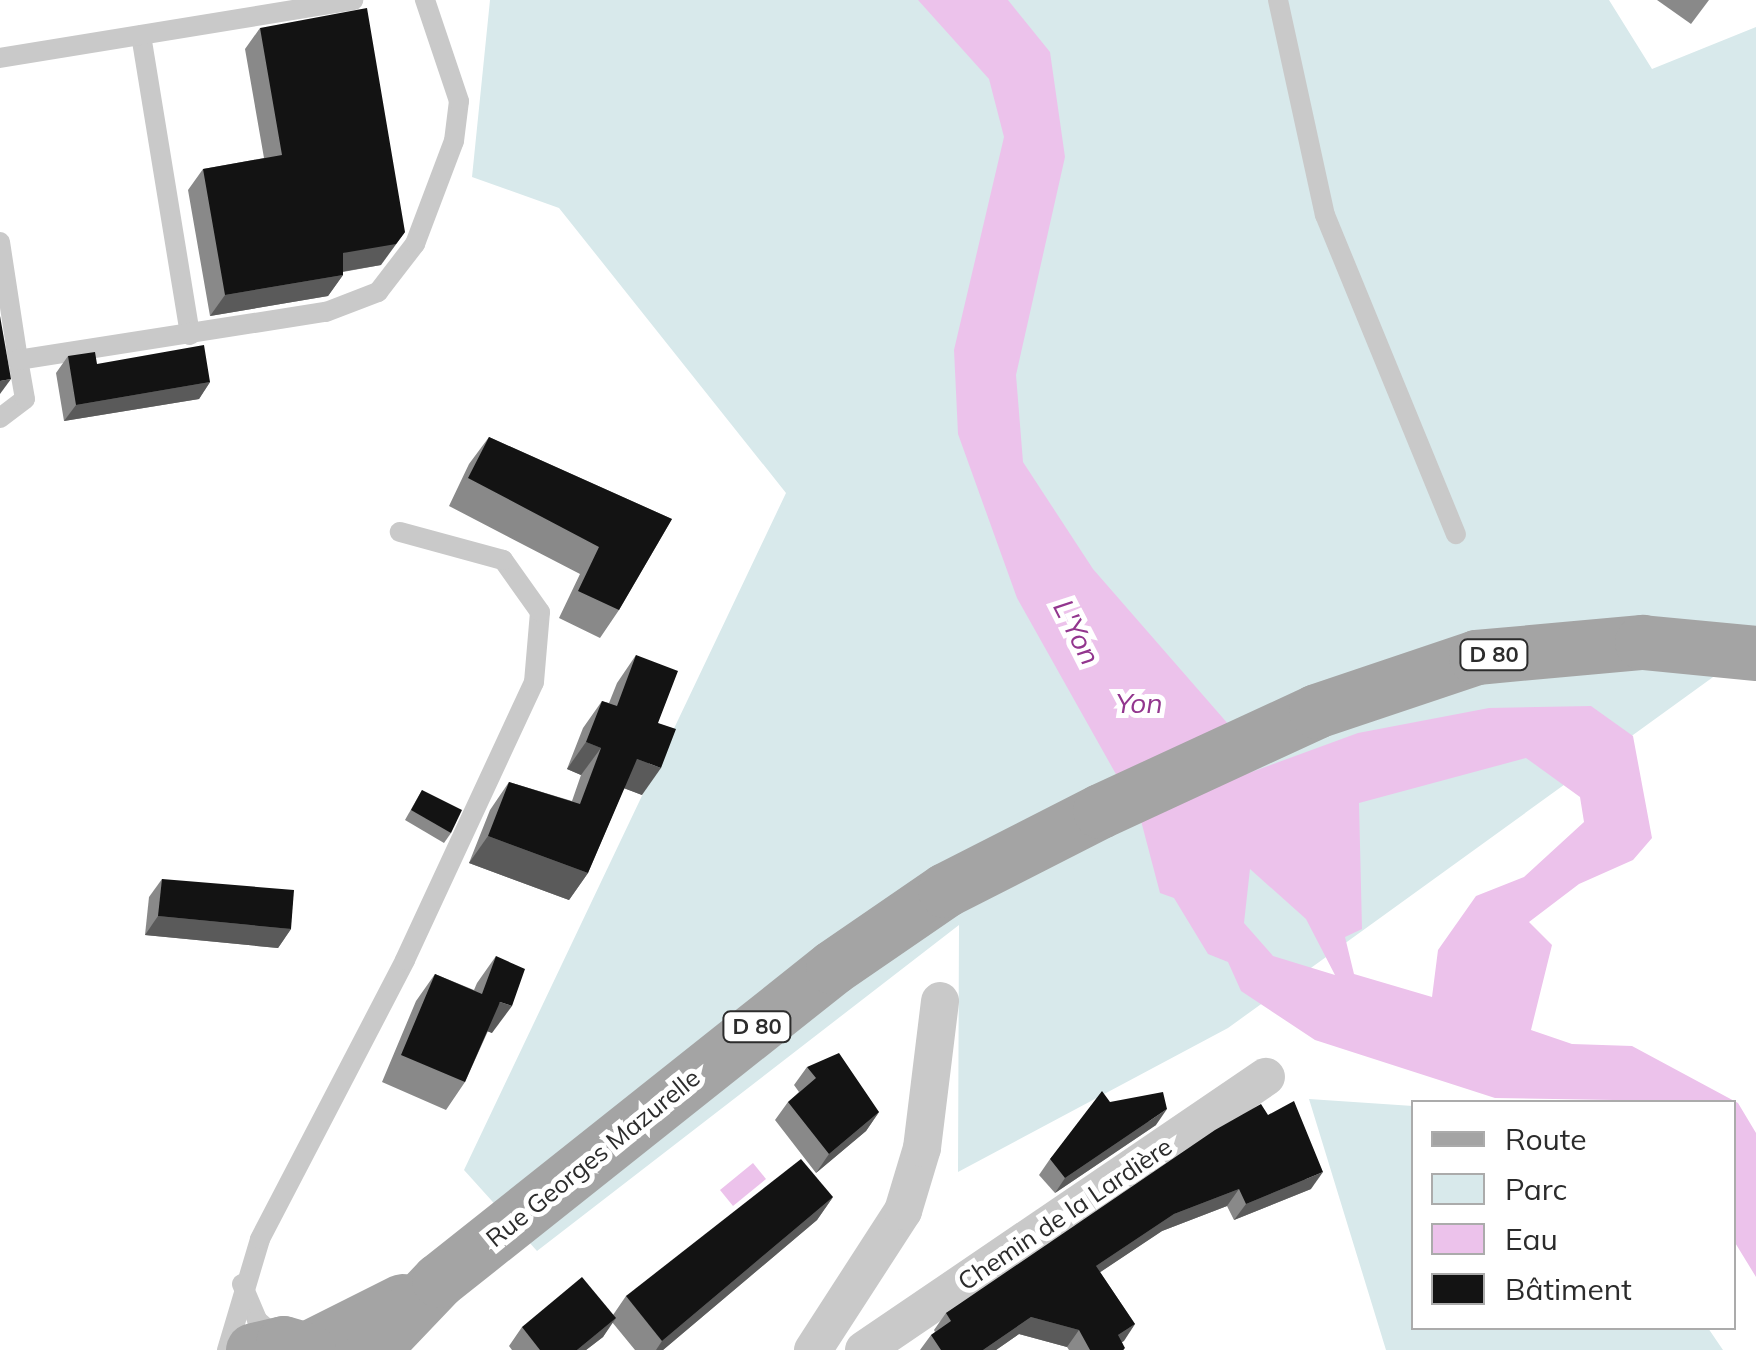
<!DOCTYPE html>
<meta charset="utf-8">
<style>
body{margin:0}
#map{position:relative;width:1756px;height:1350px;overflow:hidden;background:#fff;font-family:Mulish,sans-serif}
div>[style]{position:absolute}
.green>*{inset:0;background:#d8e9eb}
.water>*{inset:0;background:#ecc2eb}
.service>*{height:20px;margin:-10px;padding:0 10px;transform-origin:10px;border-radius:10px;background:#c9c9c9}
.minor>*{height:38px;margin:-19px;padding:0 19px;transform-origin:19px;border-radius:19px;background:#c9c9c9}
.primary>*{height:55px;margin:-27.5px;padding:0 27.5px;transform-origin:27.5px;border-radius:27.5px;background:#a4a4a4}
.wall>*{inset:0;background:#898989}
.shaded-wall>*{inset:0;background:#5a5a5a}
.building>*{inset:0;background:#131313}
span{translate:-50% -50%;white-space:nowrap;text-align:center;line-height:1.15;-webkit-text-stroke:10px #fff;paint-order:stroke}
.shield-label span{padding:2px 8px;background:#fff;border:2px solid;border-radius:8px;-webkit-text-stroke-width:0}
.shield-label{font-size:22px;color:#2c2c2c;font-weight:700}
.street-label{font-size:25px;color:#2c2c2c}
.water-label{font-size:28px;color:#92368e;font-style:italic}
.legend{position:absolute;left:1411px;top:1100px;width:325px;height:230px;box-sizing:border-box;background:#fff;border:2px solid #ababab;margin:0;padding:12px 18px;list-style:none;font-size:30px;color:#2c2c2c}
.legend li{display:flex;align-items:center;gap:20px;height:50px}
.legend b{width:50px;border:2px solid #ababab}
</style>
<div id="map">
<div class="green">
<i style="clip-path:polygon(490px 0,1609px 0,1652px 69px,1756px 27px,1756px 646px,1228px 1028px,958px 1172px,959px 925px,537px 1251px,464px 1170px,786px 493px,559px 208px,472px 177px)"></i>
<i style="clip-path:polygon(1309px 1099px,1413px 1106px,1414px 1328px,1708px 1328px,1723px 1350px,1386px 1350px)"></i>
</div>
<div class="water">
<i style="clip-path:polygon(evenodd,918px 0,1008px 0,1050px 52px,1065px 157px,1016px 375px,1023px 462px,1093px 569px,1229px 725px,1246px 774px,1358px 733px,1489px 708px,1591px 706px,1633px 736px,1652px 838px,1633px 860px,1579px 884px,1529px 922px,1552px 945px,1531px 1030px,1572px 1044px,1632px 1046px,1738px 1103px,1756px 1133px,1756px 1277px,1734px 1241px,1734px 1102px,1495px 1098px,1315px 1040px,1241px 991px,1228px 962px,1208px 954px,1174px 898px,1160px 893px,1140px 817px,1017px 598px,958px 434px,954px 350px,1004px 137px,989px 79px,918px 0,1526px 758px,1580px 797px,1584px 822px,1524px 877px,1476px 896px,1438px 950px,1432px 997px,1354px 974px,1345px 937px,1362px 929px,1359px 803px,1526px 758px,918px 0,1250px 869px,1306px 919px,1335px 975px,1273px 956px,1244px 923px,1250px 869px)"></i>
<i style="clip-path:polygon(753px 1163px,766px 1179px,733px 1206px,720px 1190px)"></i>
</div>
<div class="service">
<i style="left:1278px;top:0;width:220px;rotate:77.7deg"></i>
<i style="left:1325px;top:215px;width:345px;rotate:67.7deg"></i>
<i style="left:141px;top:35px;width:304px;rotate:80.7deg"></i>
<i style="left:0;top:58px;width:358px;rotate:-9.3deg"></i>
<i style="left:0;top:242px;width:119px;rotate:81.3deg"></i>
<i style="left:0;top:418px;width:31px;rotate:-37deg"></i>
<i style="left:25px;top:399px;width:40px;rotate:-100deg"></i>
<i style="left:18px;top:360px;width:312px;rotate:-8.9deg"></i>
<i style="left:326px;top:312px;width:56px;rotate:-21deg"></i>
<i style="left:378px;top:292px;width:61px;rotate:-52.4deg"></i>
<i style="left:415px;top:244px;width:110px;rotate:-69.3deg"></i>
<i style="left:454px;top:141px;width:40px;rotate:-82.9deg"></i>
<i style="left:459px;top:101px;width:107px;rotate:-108.6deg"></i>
<i style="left:242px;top:1284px;width:39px;rotate:67deg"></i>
<i style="left:257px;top:1320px;width:29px;rotate:41deg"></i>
<i style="left:227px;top:1350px;width:116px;rotate:-73.4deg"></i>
<i style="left:260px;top:1239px;width:314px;rotate:-62.5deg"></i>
<i style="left:405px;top:960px;width:306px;rotate:-65.1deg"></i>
<i style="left:534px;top:682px;width:70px;rotate:-85.1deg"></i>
<i style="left:540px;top:612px;width:64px;rotate:-125.4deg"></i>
<i style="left:503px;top:560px;width:107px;rotate:-164.8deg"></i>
</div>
<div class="minor">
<i style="left:813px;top:1350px;width:166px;rotate:-57.1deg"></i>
<i style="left:903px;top:1211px;width:66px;rotate:-73.2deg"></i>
<i style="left:922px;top:1148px;width:148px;rotate:-83deg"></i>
<i style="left:864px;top:1350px;width:486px;rotate:-34.2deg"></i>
</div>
<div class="primary">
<i style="left:306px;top:1349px;width:107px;rotate:-26.6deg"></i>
<i style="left:253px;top:1350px;width:31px;rotate:-13deg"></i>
<i style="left:283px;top:1343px;width:26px;rotate:16deg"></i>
<i style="left:372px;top:1350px;width:97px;rotate:-46.3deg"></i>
<i style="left:439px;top:1280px;width:503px;rotate:-38.46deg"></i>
<i style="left:833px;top:967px;width:136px;rotate:-34.5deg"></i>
<i style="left:945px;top:890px;width:174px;rotate:-27deg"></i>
<i style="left:1100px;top:811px;width:238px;rotate:-24.8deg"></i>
<i style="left:1316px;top:711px;width:169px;rotate:-18.6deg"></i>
<i style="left:1476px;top:657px;width:167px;rotate:-5.2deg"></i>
<i style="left:1642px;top:642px;width:115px;rotate:5.5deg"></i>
</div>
<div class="wall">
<i style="clip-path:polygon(1657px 0,1709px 0,1691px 24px)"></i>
<i style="clip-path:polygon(260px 28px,381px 265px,343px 272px,343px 275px,328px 296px,210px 316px,188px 190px,203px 169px,264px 158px,245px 49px)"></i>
<i style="clip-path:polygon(68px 356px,97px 364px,210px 382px,199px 399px,64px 421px,56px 373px)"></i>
<i style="clip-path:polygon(489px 437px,672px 519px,619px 610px,600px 638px,559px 618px,580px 574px,449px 506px,469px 464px)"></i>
<i style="clip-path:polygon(636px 655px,658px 723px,642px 795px,624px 788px,588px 873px,569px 900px,469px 863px,490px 810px,509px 782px,572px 801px,581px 775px,567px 769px,583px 728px,602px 701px,609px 703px,617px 683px)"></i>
<i style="clip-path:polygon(422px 790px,451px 833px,444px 843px,405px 820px)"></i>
<i style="clip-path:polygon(162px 879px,291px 929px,278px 948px,145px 935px,149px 897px)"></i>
<i style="clip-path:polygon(496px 956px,492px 1033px,488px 1031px,465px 1082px,446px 1110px,382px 1082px,416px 1001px,435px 974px,474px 990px,477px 983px)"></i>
<i style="clip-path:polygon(807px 1067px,879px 1112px,866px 1131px,816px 1173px,775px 1120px,788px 1102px,799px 1092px,794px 1085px)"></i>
<i style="clip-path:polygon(1110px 1102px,1156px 1125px,1055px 1193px,1039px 1175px,1050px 1159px)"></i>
<i style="clip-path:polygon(1268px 1115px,1311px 1189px,1234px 1220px,1227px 1206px,1162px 1231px,1100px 1272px,1135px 1324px,1122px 1342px,1124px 1350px,1069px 1350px,1067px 1347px,1019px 1334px,996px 1350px,920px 1350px,931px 1335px,935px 1332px,934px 1330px,946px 1313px)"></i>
<i style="clip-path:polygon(833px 1197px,817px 1220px,663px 1350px,635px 1350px,612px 1322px,603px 1337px,586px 1350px,512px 1350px,509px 1346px,522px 1327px,613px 1315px,626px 1296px)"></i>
</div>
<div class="shaded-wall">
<i style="clip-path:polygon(405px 232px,381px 265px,328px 274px,343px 253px)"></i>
<i style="clip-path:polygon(343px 275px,328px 296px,210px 316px,225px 295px)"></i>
<i style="clip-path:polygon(11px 379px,0 394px,0 381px)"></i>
<i style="clip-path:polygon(210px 382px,199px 399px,64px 421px,76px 405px)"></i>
<i style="clip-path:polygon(586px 742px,601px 748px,581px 775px,567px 769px)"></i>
<i style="clip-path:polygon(637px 759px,661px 768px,642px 795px,618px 786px)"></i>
<i style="clip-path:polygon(488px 836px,588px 873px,569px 900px,469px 863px)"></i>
<i style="clip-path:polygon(158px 916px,291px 929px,278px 948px,145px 935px)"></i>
<i style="clip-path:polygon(500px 1002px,512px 1006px,492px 1033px,481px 1029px)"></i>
<i style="clip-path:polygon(1167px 1109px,1156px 1125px,1055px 1193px,1065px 1178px)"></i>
<i style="clip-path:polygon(879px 1112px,866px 1131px,816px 1173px,829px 1154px)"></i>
<i style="clip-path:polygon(1323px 1172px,1311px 1189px,1234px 1220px,1246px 1204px)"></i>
<i style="clip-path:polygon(1239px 1189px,1227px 1206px,1162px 1231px,1084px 1283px,1096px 1266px,1174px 1214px)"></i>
<i style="clip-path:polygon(833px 1197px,817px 1220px,663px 1350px,656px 1350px,662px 1341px)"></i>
<i style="clip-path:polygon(1031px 1317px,1079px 1330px,1067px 1347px,1019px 1334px,996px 1350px,983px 1350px)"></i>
<i style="clip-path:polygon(616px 1318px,603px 1337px,586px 1350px,577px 1350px)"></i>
<i style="clip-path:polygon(1135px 1324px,1124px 1341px,1109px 1350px,1118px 1335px)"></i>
</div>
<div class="building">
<i style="clip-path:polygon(367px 8px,405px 232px,396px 244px,343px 253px,343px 275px,225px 295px,203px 169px,282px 155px,260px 28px)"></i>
<i style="clip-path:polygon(0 316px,11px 379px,0 381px)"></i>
<i style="clip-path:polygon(204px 345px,210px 382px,76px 405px,68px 356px,95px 352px,97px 364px)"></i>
<i style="clip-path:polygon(489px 437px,672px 519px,619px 610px,578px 591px,599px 547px,468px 478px)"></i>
<i style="clip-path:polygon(636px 655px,678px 671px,658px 723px,676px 729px,661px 768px,637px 759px,588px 873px,488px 836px,509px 782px,580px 804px,601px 748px,586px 742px,602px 701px,617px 706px)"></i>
<i style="clip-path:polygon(422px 790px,462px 810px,451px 833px,411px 810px)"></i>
<i style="clip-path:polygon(162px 879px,294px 890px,291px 929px,158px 916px)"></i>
<i style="clip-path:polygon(496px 956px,525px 969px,512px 1006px,500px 1002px,465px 1082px,401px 1055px,435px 974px,482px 994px)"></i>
<i style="clip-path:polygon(839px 1053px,879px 1112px,829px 1154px,788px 1102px,816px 1078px,807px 1067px)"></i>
<i style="clip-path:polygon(1102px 1091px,1110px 1102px,1163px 1092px,1167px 1109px,1065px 1178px,1050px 1159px)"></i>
<i style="clip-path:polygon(1294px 1101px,1323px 1172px,1246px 1204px,1239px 1189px,1174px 1214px,1096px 1266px,1135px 1324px,1118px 1335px,1125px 1348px,1123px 1350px,1090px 1350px,1079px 1330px,1031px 1317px,983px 1350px,941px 1350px,931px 1335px,951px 1321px,946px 1313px,1215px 1130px,1261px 1104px,1268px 1115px)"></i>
<i style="clip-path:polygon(801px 1159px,833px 1197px,662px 1341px,626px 1296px)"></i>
<i style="clip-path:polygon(582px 1277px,616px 1318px,577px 1350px,540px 1350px,522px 1327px)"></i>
</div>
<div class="shield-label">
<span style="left:1494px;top:655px">D 80</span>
<span style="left:757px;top:1027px">D 80</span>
</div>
<div class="street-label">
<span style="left:593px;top:1158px;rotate:-39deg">Rue Georges Mazurelle</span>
<span style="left:1065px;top:1214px;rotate:-34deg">Chemin de la Lardière</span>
</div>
<div class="water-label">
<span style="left:1077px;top:632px;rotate:63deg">L'Yon</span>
<span style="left:1139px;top:703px">Yon</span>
</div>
<ul class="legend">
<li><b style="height:12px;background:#a4a4a4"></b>Route</li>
<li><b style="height:28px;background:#d8e9eb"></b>Parc</li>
<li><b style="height:28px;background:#ecc2eb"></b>Eau</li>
<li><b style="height:28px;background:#131313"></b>Bâtiment</li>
</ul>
</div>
